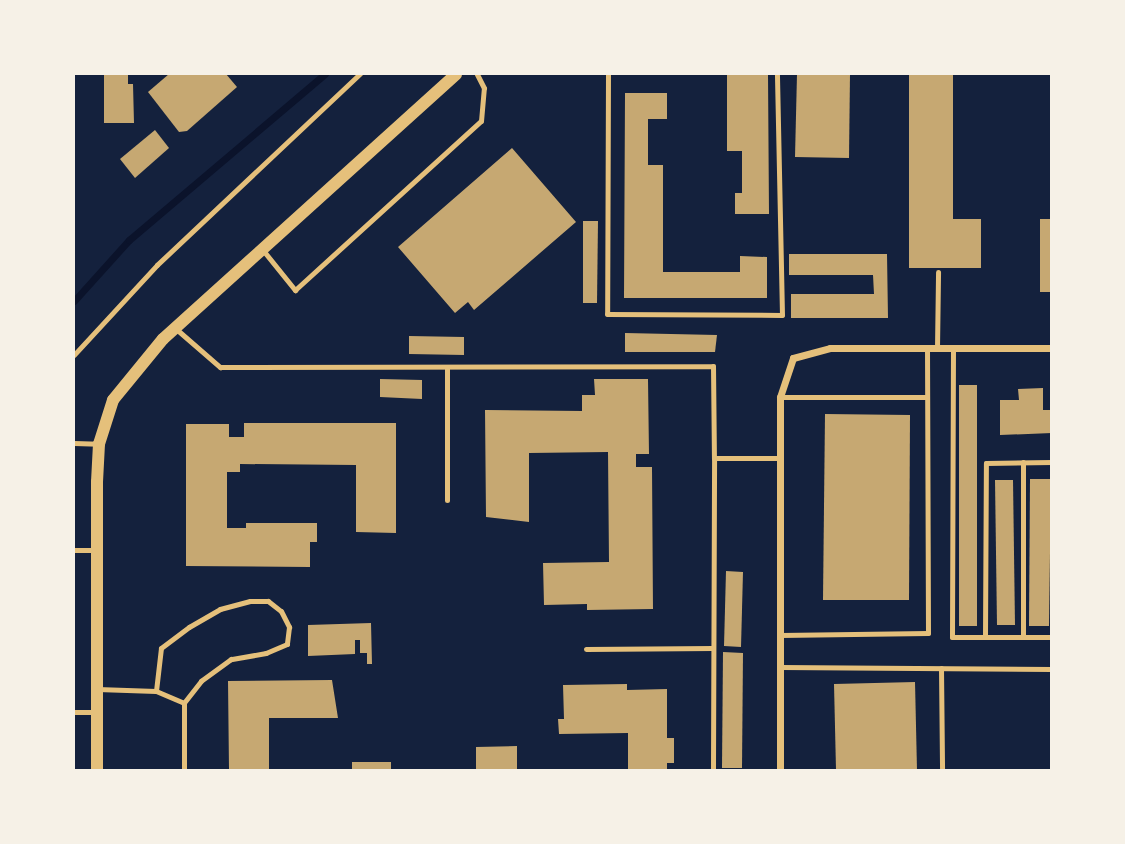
<!DOCTYPE html>
<style>
body{margin:0}
#map{position:relative;width:1125px;height:844px;overflow:hidden;background:#14213d;font-family:"Open Sans",sans-serif}
div>[style]{position:absolute}
.stream>*{height:7px;margin:-3.5px;padding:0 3.5px;transform-origin:3.5px;border-radius:3.5px;background:#0b132b}
.building>*{inset:0;background:#c6a872}
.path>*{height:4.5px;margin:-2.25px;padding:0 2.25px;transform-origin:2.25px;border-radius:2.25px;background:#e5c07b}
.service>*{height:5px;margin:-2.5px;padding:0 2.5px;transform-origin:2.5px;border-radius:2.5px;background:#e5c07b}
.minor>*{height:7px;margin:-3.5px;padding:0 3.5px;transform-origin:3.5px;border-radius:3.5px;background:#e5c07b}
.tertiary>*{height:12px;margin:-6px;padding:0 6px;transform-origin:6px;border-radius:6px;background:#e5c07b}
span{translate:-50% -50%;white-space:nowrap;text-align:center;line-height:1.15;-webkit-text-stroke:7px #f6f1e7;paint-order:stroke}
.frame{position:absolute;inset:0;border:75px solid #f6f1e7;pointer-events:none}
</style>
<div id="map">
<div class="stream">
<i style="left:74px;top:301px;width:82px;rotate:-48deg"></i>
<i style="left:129px;top:240px;width:257px;rotate:-40.3deg"></i>
</div>
<div class="building">
<i style="clip-path:polygon(104px 74px,128px 74px,128px 84px,133px 84px,134px 123px,104px 123px)"></i>
<i style="clip-path:polygon(169px 74px,226px 74px,237px 87px,187px 131px,179px 132px,148px 92px)"></i>
<i style="clip-path:polygon(727px 74px,768px 74px,769px 214px,735px 214px,735px 193px,742px 193px,742px 151px,727px 151px)"></i>
<i style="clip-path:polygon(797px 74px,850px 74px,849px 158px,795px 157px)"></i>
<i style="clip-path:polygon(909px 74px,953px 74px,953px 219px,981px 219px,981px 268px,909px 268px)"></i>
<i style="clip-path:polygon(625px 93px,667px 93px,667px 119px,648px 119px,648px 165px,663px 165px,663px 272px,740px 272px,740px 256px,767px 257px,767px 298px,624px 298px)"></i>
<i style="clip-path:polygon(155px 130px,169px 148px,135px 178px,120px 159px)"></i>
<i style="clip-path:polygon(512px 148px,576px 222px,474px 310px,468px 302px,455px 313px,398px 247px)"></i>
<i style="clip-path:polygon(1040px 219px,1052px 219px,1052px 292px,1040px 292px)"></i>
<i style="clip-path:polygon(583px 221px,598px 221px,597px 303px,583px 303px)"></i>
<i style="clip-path:polygon(789px 254px,887px 254px,888px 318px,791px 318px,791px 294px,874px 294px,873px 275px,789px 275px)"></i>
<i style="clip-path:polygon(625px 333px,717px 335px,715px 352px,625px 352px)"></i>
<i style="clip-path:polygon(409px 336px,464px 337px,464px 355px,409px 354px)"></i>
<i style="clip-path:polygon(380px 379px,422px 380px,422px 399px,380px 397px)"></i>
<i style="clip-path:polygon(594px 379px,648px 379px,649px 454px,636px 454px,636px 467px,652px 467px,653px 609px,587px 610px,587px 604px,544px 605px,543px 563px,609px 562px,608px 452px,529px 453px,529px 522px,486px 517px,485px 410px,582px 411px,582px 395px,595px 395px)"></i>
<i style="clip-path:polygon(959px 385px,977px 385px,977px 626px,959px 626px)"></i>
<i style="clip-path:polygon(1043px 388px,1043px 410px,1052px 410px,1052px 433px,1000px 435px,1000px 400px,1019px 400px,1018px 389px)"></i>
<i style="clip-path:polygon(825px 414px,910px 415px,909px 600px,823px 600px)"></i>
<i style="clip-path:polygon(244px 423px,396px 423px,396px 533px,356px 532px,356px 465px,240px 464px,240px 472px,227px 472px,227px 528px,246px 528px,246px 523px,317px 523px,317px 542px,310px 542px,310px 567px,186px 566px,186px 424px,229px 424px,229px 437px,244px 437px)"></i>
<i style="clip-path:polygon(1030px 479px,1051px 479px,1049px 626px,1029px 626px)"></i>
<i style="clip-path:polygon(995px 480px,1013px 480px,1015px 625px,997px 625px)"></i>
<i style="clip-path:polygon(726px 571px,743px 572px,741px 647px,724px 646px)"></i>
<i style="clip-path:polygon(371px 623px,372px 664px,367px 664px,367px 653px,360px 653px,360px 640px,355px 640px,355px 654px,308px 656px,308px 625px)"></i>
<i style="clip-path:polygon(723px 652px,743px 653px,742px 768px,722px 768px)"></i>
<i style="clip-path:polygon(332px 680px,338px 718px,269px 718px,269px 770px,229px 770px,228px 681px)"></i>
<i style="clip-path:polygon(915px 682px,917px 770px,836px 770px,834px 684px)"></i>
<i style="clip-path:polygon(627px 684px,627px 690px,667px 689px,667px 738px,674px 738px,674px 763px,667px 763px,667px 770px,628px 770px,628px 733px,559px 734px,558px 719px,564px 719px,563px 685px)"></i>
<i style="clip-path:polygon(517px 746px,517px 770px,476px 770px,476px 747px)"></i>
<i style="clip-path:polygon(352px 762px,391px 762px,391px 770px,352px 770px)"></i>
</div>
<div class="path">
<i style="left:74px;top:355px;width:122px;rotate:-47.3deg"></i>
<i style="left:157px;top:265px;width:279px;rotate:-43.3deg"></i>
</div>
<div class="service">
<i style="left:608px;top:74px;width:240px;rotate:90.2deg"></i>
<i style="left:607px;top:314px;width:175px;rotate:0.3deg"></i>
<i style="left:782px;top:315px;width:241px;rotate:-91.2deg"></i>
<i style="left:262px;top:249px;width:53px;rotate:51.2deg"></i>
<i style="left:295px;top:290px;width:251px;rotate:-42.3deg"></i>
<i style="left:481px;top:121px;width:33px;rotate:-85deg"></i>
<i style="left:484px;top:88px;width:16px;rotate:-117deg"></i>
<i style="left:175px;top:328px;width:60px;rotate:40.9deg"></i>
<i style="left:220px;top:367px;width:493px;rotate:-0.1deg"></i>
<i style="left:713px;top:366px;width:92px;rotate:89.4deg"></i>
<i style="left:714px;top:458px;width:66px"></i>
<i style="left:937px;top:348px;width:76px;rotate:-89.2deg"></i>
<i style="left:953px;top:348px;width:289px;rotate:90.2deg"></i>
<i style="left:952px;top:637px;width:100px"></i>
<i style="left:780px;top:397px;width:147px"></i>
<i style="left:74px;top:443px;width:24px;rotate:2deg"></i>
<i style="left:1023px;top:462px;width:175px;rotate:90deg"></i>
<i style="left:447px;top:500px;width:133px;rotate:-90deg"></i>
<i style="left:74px;top:550px;width:23px"></i>
<i style="left:780px;top:635px;width:148px;rotate:-0.8deg"></i>
<i style="left:928px;top:633px;width:285px;rotate:-90.2deg"></i>
<i style="left:985px;top:637px;width:174px;rotate:-89.7deg"></i>
<i style="left:986px;top:463px;width:66px;rotate:-0.9deg"></i>
<i style="left:586px;top:649px;width:127px;rotate:-0.5deg"></i>
<i style="left:780px;top:667px;width:272px;rotate:0.4deg"></i>
<i style="left:941px;top:668px;width:102px;rotate:89.4deg"></i>
<i style="left:97px;top:689px;width:59px;rotate:1.9deg"></i>
<i style="left:156px;top:691px;width:30px;rotate:23deg"></i>
<i style="left:184px;top:703px;width:67px;rotate:90deg"></i>
<i style="left:156px;top:691px;width:43px;rotate:-83.4deg"></i>
<i style="left:161px;top:648px;width:35px;rotate:-37deg"></i>
<i style="left:189px;top:627px;width:36px;rotate:-30deg"></i>
<i style="left:220px;top:609px;width:31px;rotate:-15deg"></i>
<i style="left:250px;top:601px;width:18px"></i>
<i style="left:268px;top:601px;width:16px;rotate:38deg"></i>
<i style="left:281px;top:611px;width:18px;rotate:63deg"></i>
<i style="left:289px;top:627px;width:17px;rotate:97deg"></i>
<i style="left:287px;top:644px;width:23px;rotate:157deg"></i>
<i style="left:266px;top:653px;width:36px;rotate:170deg"></i>
<i style="left:231px;top:659px;width:37px;rotate:144deg"></i>
<i style="left:201px;top:681px;width:28px;rotate:128deg"></i>
<i style="left:74px;top:712px;width:21px"></i>
<i style="left:713px;top:770px;width:312px;rotate:-89.8deg"></i>
</div>
<div class="minor">
<i style="left:780px;top:770px;width:373px;rotate:-90deg"></i>
<i style="left:780px;top:397px;width:41px;rotate:-71.6deg"></i>
<i style="left:793px;top:358px;width:38px;rotate:-15deg"></i>
<i style="left:830px;top:348px;width:222px"></i>
</div>
<div class="tertiary">
<i style="left:97px;top:770px;width:288px;rotate:-90deg"></i>
<i style="left:97px;top:482px;width:38px;rotate:-87deg"></i>
<i style="left:99px;top:444px;width:46px;rotate:-72.3deg"></i>
<i style="left:113px;top:400px;width:79px;rotate:-50.7deg"></i>
<i style="left:163px;top:339px;width:395px;rotate:-42.1deg"></i>
</div>
<div class="frame"></div>
</div>
